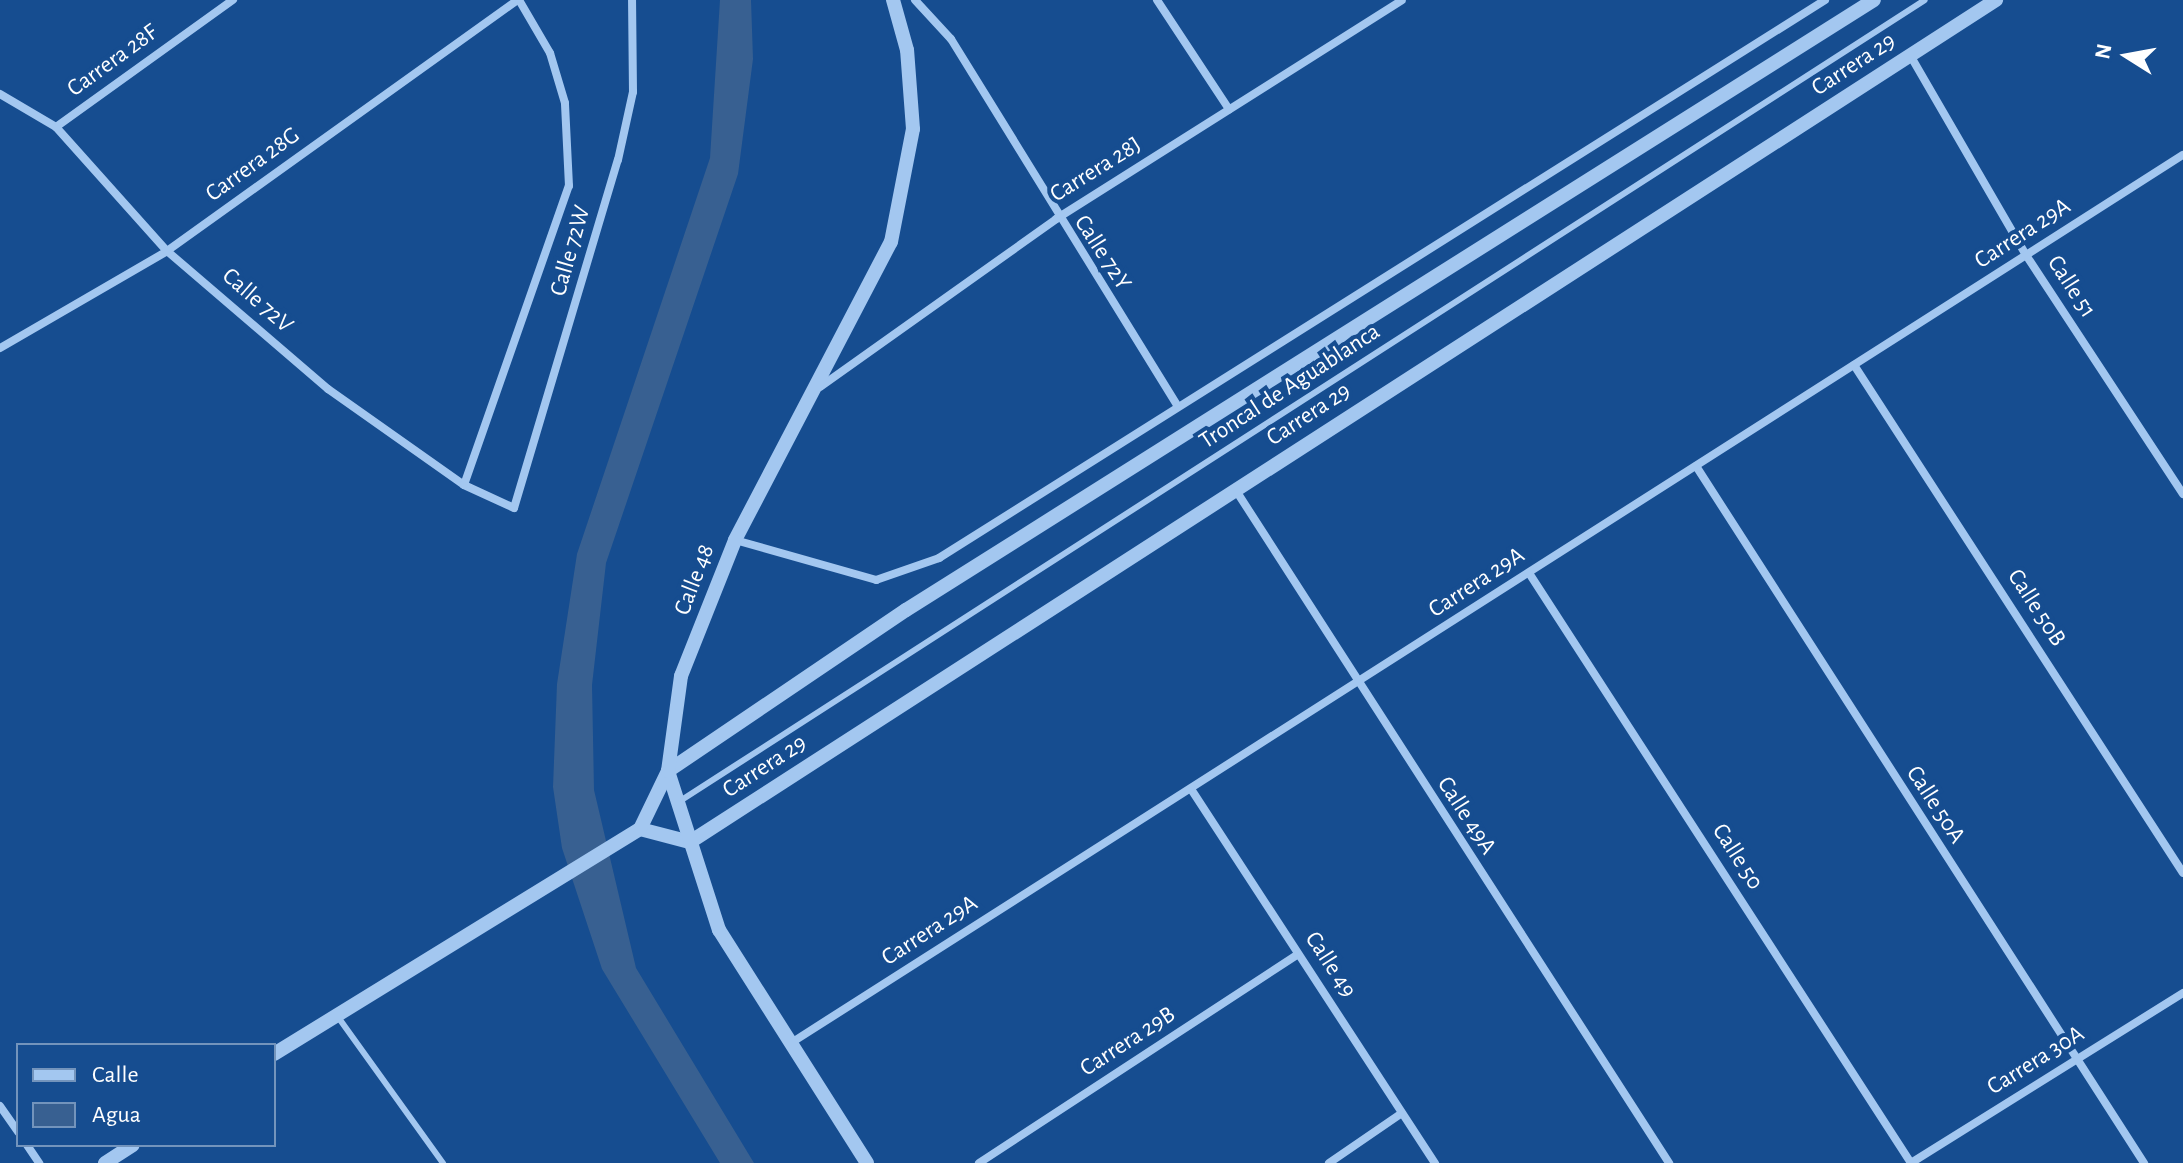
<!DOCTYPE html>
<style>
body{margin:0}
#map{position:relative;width:2183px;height:1163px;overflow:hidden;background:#164d90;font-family:"Alegreya Sans",sans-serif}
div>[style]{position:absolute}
.water>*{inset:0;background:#386091}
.service>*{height:6px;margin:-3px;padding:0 3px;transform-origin:3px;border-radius:3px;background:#a3c7f0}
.minor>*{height:8px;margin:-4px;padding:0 4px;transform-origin:4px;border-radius:4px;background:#a3c7f0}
.tertiary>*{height:14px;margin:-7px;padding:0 7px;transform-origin:7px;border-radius:7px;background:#a3c7f0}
span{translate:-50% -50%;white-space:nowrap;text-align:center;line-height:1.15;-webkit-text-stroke:8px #164d90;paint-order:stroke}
.street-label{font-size:24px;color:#fff}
.legend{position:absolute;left:16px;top:1043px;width:260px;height:104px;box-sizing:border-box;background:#164d90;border:2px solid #7394bc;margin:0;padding:10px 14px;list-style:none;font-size:24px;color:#fff}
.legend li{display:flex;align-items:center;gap:16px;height:40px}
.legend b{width:40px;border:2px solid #7394bc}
.north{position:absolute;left:2087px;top:16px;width:80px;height:80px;-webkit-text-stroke:6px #164d90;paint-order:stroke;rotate:281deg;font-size:22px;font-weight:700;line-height:32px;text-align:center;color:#fff}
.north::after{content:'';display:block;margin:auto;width:28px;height:36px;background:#fff;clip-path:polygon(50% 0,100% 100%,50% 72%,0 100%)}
</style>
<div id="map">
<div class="water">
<i style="clip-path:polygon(720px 0,751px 0,753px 59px,738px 174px,606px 563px,592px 685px,594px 790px,636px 968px,754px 1163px,720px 1163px,602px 969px,562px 848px,553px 787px,557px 684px,577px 554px,710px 158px)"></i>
</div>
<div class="service">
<i style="left:680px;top:801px;width:1480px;rotate:-32.76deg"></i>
<i style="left:338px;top:1017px;width:180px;rotate:54.3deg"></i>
</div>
<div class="minor">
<i style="left:915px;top:0;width:53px;rotate:47.3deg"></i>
<i style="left:951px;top:39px;width:432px;rotate:58.3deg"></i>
<i style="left:1157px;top:0;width:131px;rotate:56.6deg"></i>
<i style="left:1910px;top:55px;width:231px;rotate:59.9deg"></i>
<i style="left:2026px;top:255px;width:286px;rotate:56.7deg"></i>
<i style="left:0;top:94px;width:65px;rotate:30.5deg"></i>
<i style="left:56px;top:127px;width:166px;rotate:48.2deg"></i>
<i style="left:167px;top:251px;width:212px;rotate:40.6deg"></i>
<i style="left:328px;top:389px;width:166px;rotate:35.2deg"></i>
<i style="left:464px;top:485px;width:55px;rotate:24.7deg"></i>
<i style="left:514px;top:508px;width:363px;rotate:-73.4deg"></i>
<i style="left:618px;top:160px;width:70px;rotate:-77.6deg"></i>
<i style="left:633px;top:92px;width:92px;rotate:-90.6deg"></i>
<i style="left:56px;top:127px;width:218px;rotate:-35.7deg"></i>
<i style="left:0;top:348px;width:193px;rotate:-30.1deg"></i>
<i style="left:167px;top:251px;width:432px;rotate:-35.6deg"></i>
<i style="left:1854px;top:365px;width:605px;rotate:57.07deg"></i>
<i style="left:820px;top:387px;width:290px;rotate:-35.4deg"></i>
<i style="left:1056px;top:219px;width:409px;rotate:-32.3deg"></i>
<i style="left:1696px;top:466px;width:829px;rotate:57.27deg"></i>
<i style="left:464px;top:485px;width:317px;rotate:-70.7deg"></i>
<i style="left:569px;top:186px;width:83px;rotate:-92.8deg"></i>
<i style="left:565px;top:103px;width:52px;rotate:-106.7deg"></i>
<i style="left:550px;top:53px;width:61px;rotate:-120.3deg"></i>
<i style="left:1235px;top:489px;width:802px;rotate:57.22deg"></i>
<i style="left:735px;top:540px;width:147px;rotate:15.8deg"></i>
<i style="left:876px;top:580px;width:67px;rotate:-19.2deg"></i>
<i style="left:939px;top:558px;width:1047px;rotate:-32.2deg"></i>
<i style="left:1529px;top:573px;width:703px;rotate:57.08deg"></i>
<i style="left:1191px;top:789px;width:447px;rotate:56.9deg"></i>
<i style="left:791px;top:1043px;width:1651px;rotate:-32.54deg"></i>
<i style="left:0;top:1106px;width:32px;rotate:55deg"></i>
<i style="left:27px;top:1145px;width:22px;rotate:56deg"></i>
<i style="left:979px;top:1163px;width:381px;rotate:-33.2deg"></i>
<i style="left:1329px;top:1163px;width:88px;rotate:-34.4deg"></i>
<i style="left:1911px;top:1163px;width:321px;rotate:-32deg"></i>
</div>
<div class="tertiary">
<i style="left:640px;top:829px;width:52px;rotate:14.6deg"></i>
<i style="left:690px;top:842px;width:1554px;rotate:-32.81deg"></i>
<i style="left:274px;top:1054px;width:430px;rotate:-31.6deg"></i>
<i style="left:640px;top:829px;width:64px;rotate:-64.2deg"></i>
<i style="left:668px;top:771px;width:287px;rotate:-34.1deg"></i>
<i style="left:906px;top:610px;width:1144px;rotate:-32.22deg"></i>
<i style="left:105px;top:1163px;width:33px;rotate:-33deg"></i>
<i style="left:867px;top:1163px;width:276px;rotate:-122.4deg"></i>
<i style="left:719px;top:930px;width:167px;rotate:-107.8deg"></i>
<i style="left:668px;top:771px;width:96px;rotate:-82.2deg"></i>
<i style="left:681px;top:676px;width:146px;rotate:-68.3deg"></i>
<i style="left:735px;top:540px;width:336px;rotate:-62.4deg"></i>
<i style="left:891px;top:242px;width:115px;rotate:-79deg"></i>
<i style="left:913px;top:129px;width:79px;rotate:-94.3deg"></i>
<i style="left:907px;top:50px;width:52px;rotate:-105.6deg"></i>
</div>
<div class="street-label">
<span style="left:113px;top:61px;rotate:-36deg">Carrera 28F</span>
<span style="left:1854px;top:65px;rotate:-33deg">Carrera 29</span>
<span style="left:253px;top:165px;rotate:-36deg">Carrera 28G</span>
<span style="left:1096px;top:170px;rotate:-32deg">Carrera 28J</span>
<span style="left:2023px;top:234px;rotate:-33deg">Carrera 29A</span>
<span style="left:571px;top:251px;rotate:-74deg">Calle 72W</span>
<span style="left:1102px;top:253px;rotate:57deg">Calle 72Y</span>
<span style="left:2071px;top:287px;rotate:57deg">Calle 51</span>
<span style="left:257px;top:301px;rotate:41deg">Calle 72V</span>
<span style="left:1290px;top:387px;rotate:-33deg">Troncal de Aguablanca</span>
<span style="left:1309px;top:415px;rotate:-33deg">Carrera 29</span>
<span style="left:695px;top:580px;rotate:-69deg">Calle 48</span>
<span style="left:1477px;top:583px;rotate:-33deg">Carrera 29A</span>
<span style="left:2036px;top:608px;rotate:57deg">Calle 50B</span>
<span style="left:765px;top:767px;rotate:-33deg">Carrera 29</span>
<span style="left:1935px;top:805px;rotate:57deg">Calle 50A</span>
<span style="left:1466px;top:816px;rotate:57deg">Calle 49A</span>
<span style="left:1737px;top:857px;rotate:57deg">Calle 50</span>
<span style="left:930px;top:931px;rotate:-33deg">Carrera 29A</span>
<span style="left:1330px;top:965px;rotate:57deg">Calle 49</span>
<span style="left:1128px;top:1042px;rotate:-33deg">Carrera 29B</span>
<span style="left:2036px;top:1061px;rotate:-32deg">Carrera 30A</span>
</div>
<ul class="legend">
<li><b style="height:10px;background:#a3c7f0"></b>Calle</li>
<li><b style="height:22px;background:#386091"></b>Agua</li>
</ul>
<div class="north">N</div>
</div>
